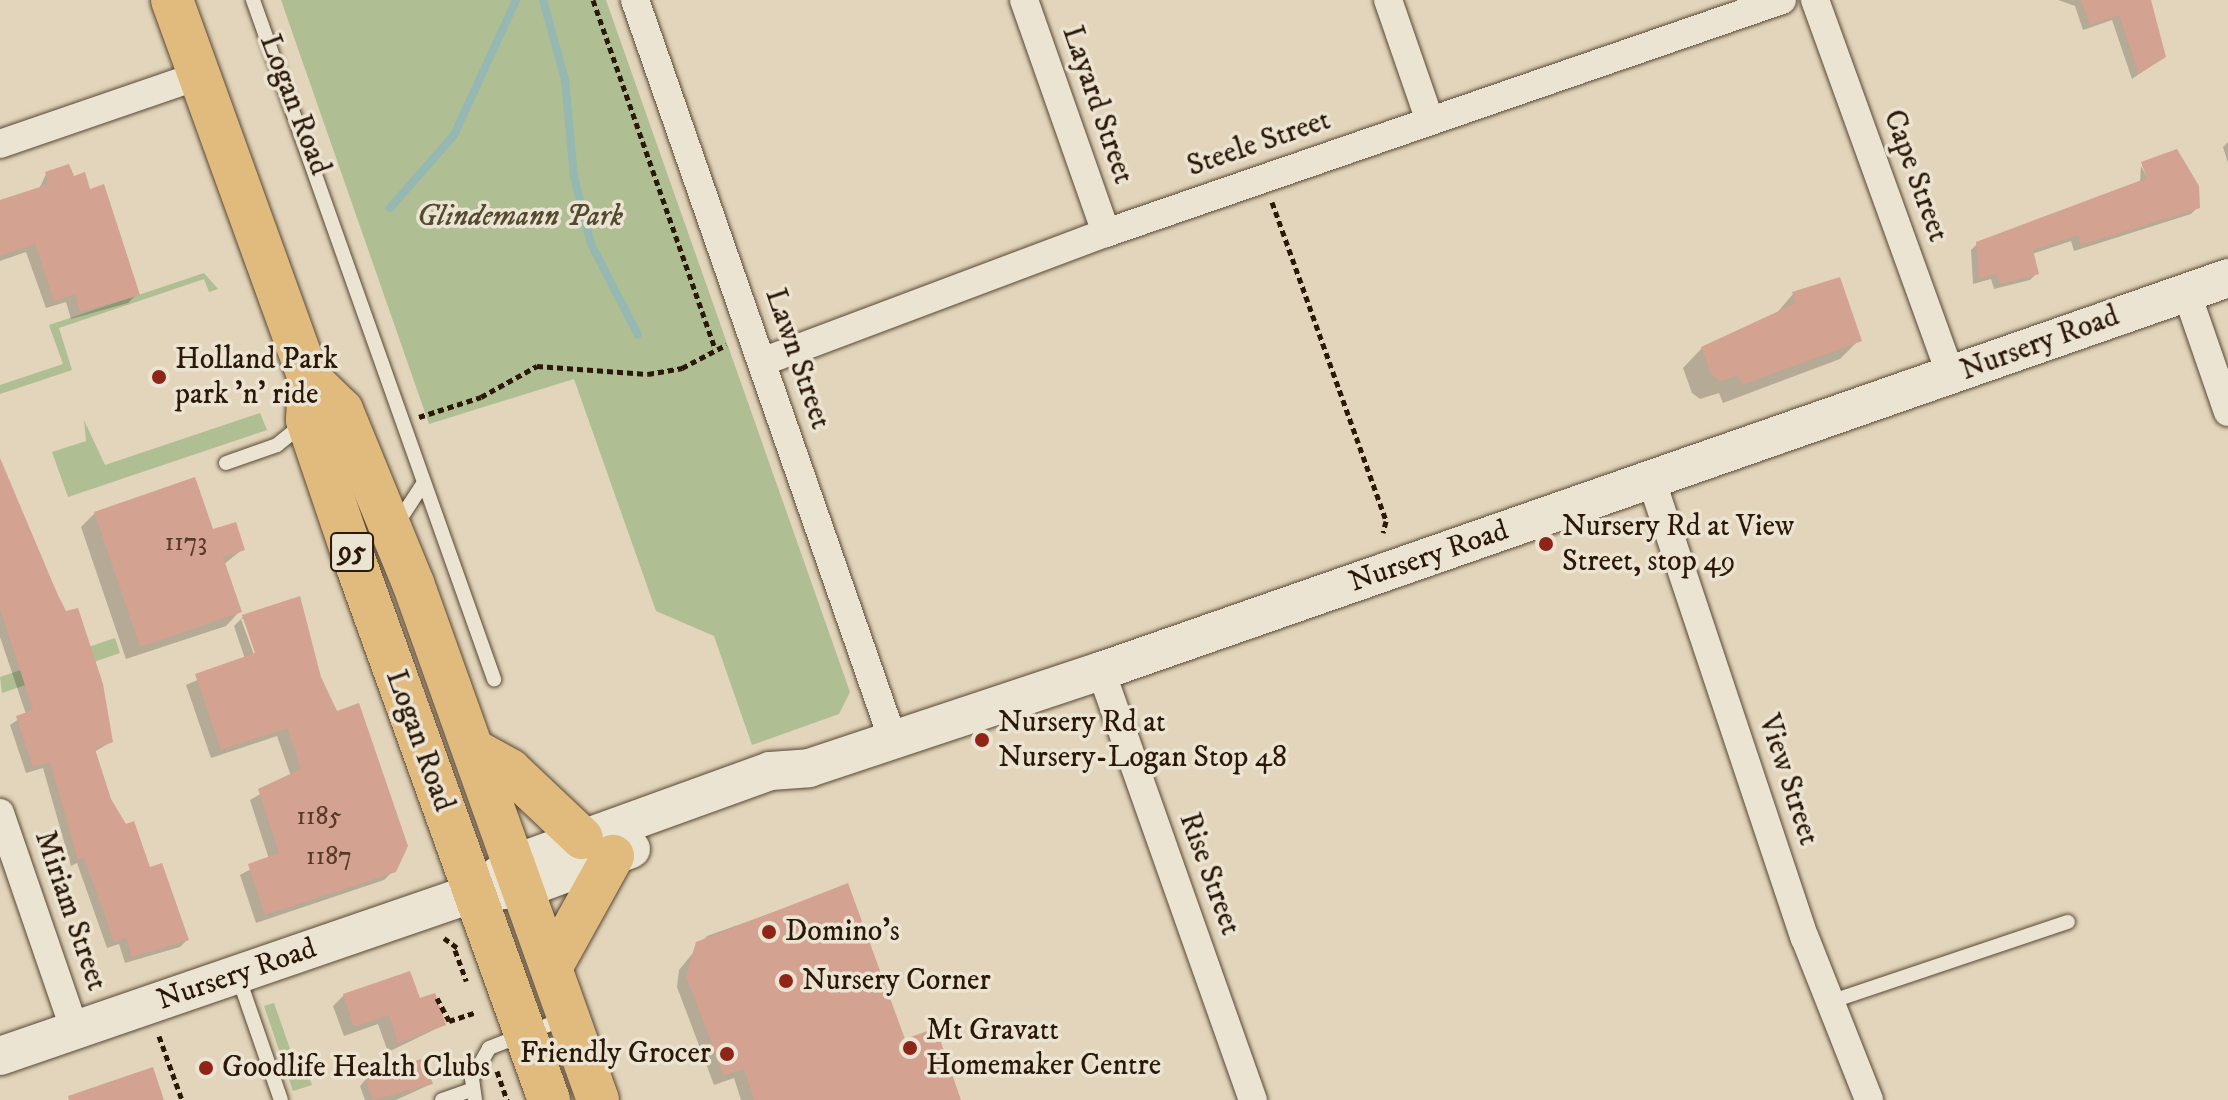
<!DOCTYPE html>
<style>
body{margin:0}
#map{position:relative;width:2228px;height:1100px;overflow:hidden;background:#e2d5bb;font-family:"IM FELL DW Pica",serif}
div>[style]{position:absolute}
.green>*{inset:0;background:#afbe93}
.shadow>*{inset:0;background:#0003}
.stream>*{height:8px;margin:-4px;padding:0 4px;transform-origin:4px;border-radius:4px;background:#95b8b2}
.building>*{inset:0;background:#d3a290}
.path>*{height:5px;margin-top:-2.5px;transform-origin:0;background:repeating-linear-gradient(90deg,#2b1806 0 6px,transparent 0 10px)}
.roads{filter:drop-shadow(0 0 2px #594733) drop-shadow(0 0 2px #594733)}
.lane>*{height:14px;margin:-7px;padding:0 7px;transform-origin:7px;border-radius:7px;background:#ece4d3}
.street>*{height:28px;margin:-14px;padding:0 14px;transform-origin:14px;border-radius:14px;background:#ece4d3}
.secondary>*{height:38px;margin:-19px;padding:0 19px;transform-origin:19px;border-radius:19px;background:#ece4d3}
.primary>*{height:42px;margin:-21px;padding:0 21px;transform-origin:21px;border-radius:21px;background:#e1ba7e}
.dots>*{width:22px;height:22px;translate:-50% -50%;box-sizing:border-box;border:4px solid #ece4d3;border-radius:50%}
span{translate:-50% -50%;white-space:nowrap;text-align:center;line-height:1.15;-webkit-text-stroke:7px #ece4d3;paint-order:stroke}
.number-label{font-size:26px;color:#553a28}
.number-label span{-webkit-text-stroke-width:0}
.shield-label span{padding:2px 6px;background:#ece4d3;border:2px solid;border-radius:6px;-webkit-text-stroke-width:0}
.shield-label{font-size:28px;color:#2b1806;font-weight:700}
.street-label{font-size:30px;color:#2b1806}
.park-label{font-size:30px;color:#534a30;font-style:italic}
.poi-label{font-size:30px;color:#2b1806}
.left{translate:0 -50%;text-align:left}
.right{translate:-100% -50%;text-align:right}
</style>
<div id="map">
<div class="green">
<i style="clip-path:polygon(281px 0,606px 0,850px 692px,839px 714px,752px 745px,714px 636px,656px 611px,574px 379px,429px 424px)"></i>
<i style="clip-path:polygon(204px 273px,218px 289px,209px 292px,204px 279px,59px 328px,72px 370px,0 394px,0 385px,63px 364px,49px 325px)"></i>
<i style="clip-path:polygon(260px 413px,267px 430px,68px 497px,52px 452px,86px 441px,84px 420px,105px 465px)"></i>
<i style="clip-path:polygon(115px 638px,120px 653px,2px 693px,0 677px)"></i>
<i style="clip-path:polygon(274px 1003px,295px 1063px,303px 1061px,312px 1085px,293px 1091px,264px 1006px)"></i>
</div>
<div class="shadow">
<i style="clip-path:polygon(2058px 0,2146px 0,2163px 57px,2132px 79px,2112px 20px,2083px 30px,2075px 6px)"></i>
<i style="clip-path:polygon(2228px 142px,2228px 163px,2223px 147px)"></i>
<i style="clip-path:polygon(2176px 152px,2198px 207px,2191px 214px,2074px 251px,2071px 241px,2032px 254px,2037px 273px,2030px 280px,1994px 289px,1991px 279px,1973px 284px,1971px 250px,1978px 243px,2140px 182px,2141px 166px,2152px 186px,2142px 165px)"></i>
<i style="clip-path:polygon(46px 174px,72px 178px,89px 191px,137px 294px,128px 303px,71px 319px,66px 302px,46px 308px,26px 252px,0 261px,0 202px,39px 189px)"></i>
<i style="clip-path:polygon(1793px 294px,1859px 340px,1840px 359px,1723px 403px,1719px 393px,1700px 399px,1692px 393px,1683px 368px,1702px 348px,1775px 315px)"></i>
<i style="clip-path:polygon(0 480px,111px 742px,94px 752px,110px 800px,187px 940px,180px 947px,125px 963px,119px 944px,107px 948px,77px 863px,71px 866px,43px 768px,26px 773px,10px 725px,26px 714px,0 637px)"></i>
<i style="clip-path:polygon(95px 513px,212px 532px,243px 549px,223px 565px,239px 612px,226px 626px,126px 659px,81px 527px)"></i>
<i style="clip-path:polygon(evenodd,243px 617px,319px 678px,394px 870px,384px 880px,256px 923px,240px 875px,269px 859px,250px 800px,291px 776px,277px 736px,211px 758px,186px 685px,245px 659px,234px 626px,243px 617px,241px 619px,246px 619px,261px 662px,257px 663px,241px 619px)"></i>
<i style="clip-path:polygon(847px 886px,904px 1041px,959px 1100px,741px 1100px,734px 1078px,714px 1085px,677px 987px,679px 970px,707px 936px)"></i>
<i style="clip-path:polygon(344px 995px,444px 1025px,388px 1052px,378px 1024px,344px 1036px,333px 1006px)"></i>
<i style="clip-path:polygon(366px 1079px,431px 1084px,396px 1100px,365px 1100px,360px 1086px)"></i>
</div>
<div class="stream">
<i style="left:543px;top:0;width:83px;rotate:74.6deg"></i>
<i style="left:565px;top:80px;width:97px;rotate:84.7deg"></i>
<i style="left:574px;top:177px;width:69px;rotate:75.8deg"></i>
<i style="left:591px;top:244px;width:102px;rotate:62.7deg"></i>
<i style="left:390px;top:208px;width:97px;rotate:-48.8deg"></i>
<i style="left:454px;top:135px;width:149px;rotate:-65.3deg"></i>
</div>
<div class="building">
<i style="clip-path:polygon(2081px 0,2151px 0,2166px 57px,2139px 74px,2119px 15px,2090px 25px)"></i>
<i style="clip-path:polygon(2177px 149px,2199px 186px,2200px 208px,2081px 245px,2078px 235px,2033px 250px,2039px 274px,2000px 284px,1997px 274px,1979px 279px,1976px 242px,2147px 178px,2141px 162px)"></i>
<i style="clip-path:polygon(69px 164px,74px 176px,85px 172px,90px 189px,104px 184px,140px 295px,80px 312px,75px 294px,54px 301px,35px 244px,0 256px,0 200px,49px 184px,45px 172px)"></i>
<i style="clip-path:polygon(1840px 277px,1862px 341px,1742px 385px,1738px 375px,1720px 381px,1711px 374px,1701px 347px,1796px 303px,1792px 292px)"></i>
<i style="clip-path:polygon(0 458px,57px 593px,66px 611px,78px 608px,103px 684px,113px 742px,95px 749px,111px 799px,126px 824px,134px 821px,150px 867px,162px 863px,189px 940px,132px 957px,126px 938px,114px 942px,84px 858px,78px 860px,50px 762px,33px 767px,16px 716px,33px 710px,0 609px)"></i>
<i style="clip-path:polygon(195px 477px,213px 529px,236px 522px,245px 550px,223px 557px,242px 612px,140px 647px,94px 512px)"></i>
<i style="clip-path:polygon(300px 596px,321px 677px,337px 711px,359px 703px,408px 846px,396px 872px,265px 915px,248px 864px,279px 853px,258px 789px,301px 769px,287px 728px,221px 750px,195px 674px,255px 653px,242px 615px)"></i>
<i style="clip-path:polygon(848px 883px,905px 1039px,936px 1028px,961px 1100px,754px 1100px,744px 1069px,724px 1076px,686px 976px,696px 942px)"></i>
<i style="clip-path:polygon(410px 971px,420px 998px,435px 993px,446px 1025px,398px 1043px,389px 1015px,354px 1027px,343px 994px)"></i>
<i style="clip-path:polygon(424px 1058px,433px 1084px,373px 1100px,365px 1078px)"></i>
<i style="clip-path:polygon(153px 1067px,164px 1100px,69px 1100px,68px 1096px)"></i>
</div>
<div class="path">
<i style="left:593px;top:0;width:369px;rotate:70.7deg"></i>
<i style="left:1272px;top:202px;width:339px;rotate:70.3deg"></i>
<i style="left:1386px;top:521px;width:12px;rotate:104deg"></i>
<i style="left:419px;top:417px;width:65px;rotate:-17.9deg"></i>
<i style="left:481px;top:397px;width:64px;rotate:-29deg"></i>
<i style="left:537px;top:366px;width:111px;rotate:4.1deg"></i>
<i style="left:648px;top:374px;width:35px;rotate:-10deg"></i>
<i style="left:682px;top:368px;width:50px;rotate:-27.6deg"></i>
<i style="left:444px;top:938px;width:19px;rotate:36deg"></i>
<i style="left:455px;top:950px;width:33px;rotate:70deg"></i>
<i style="left:437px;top:998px;width:26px;rotate:62deg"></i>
<i style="left:449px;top:1021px;width:28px;rotate:-18deg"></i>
<i style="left:159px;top:1036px;width:68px;rotate:70.2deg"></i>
<i style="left:497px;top:1071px;width:31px;rotate:71deg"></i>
</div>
<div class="roads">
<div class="lane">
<i style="left:253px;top:0;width:721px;rotate:70.46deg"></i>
<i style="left:226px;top:463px;width:54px;rotate:-19.4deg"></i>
<i style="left:277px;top:445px;width:33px;rotate:-39deg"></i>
<i style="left:397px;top:524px;width:48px;rotate:-57deg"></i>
<i style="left:238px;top:976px;width:131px;rotate:70.9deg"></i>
<i style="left:1830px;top:1002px;width:251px;rotate:-18.6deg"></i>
<i style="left:442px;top:1100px;width:31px;rotate:-19deg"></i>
<i style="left:475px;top:1100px;width:22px;rotate:-98deg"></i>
<i style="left:472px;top:1078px;width:34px;rotate:-60deg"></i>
<i style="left:489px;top:1048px;width:83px;rotate:-21.3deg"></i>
</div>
<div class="street">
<i style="left:635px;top:0;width:784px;rotate:70.78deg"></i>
<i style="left:1024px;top:0;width:247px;rotate:70.6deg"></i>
<i style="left:1388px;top:0;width:128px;rotate:70.9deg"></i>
<i style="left:1815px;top:0;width:400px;rotate:70.1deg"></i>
<i style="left:0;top:144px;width:212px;rotate:-19deg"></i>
<i style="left:2186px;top:291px;width:128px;rotate:70.9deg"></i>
<i style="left:762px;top:362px;width:367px;rotate:-20.6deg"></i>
<i style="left:1106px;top:233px;width:715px;rotate:-19.02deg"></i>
<i style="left:1651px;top:479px;width:484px;rotate:71.5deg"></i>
<i style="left:1805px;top:938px;width:174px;rotate:68.4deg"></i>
<i style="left:1101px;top:671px;width:455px;rotate:70.5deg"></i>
<i style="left:0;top:813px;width:231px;rotate:71deg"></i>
</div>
<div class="secondary">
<i style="left:474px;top:893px;width:52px;rotate:-35.5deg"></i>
<i style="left:516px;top:863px;width:270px;rotate:-19.9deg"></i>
<i style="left:770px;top:771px;width:39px;rotate:-4deg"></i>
<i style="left:809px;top:768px;width:308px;rotate:-18.4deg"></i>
<i style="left:1101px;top:671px;width:1194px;rotate:-19.22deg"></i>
<i style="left:0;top:1056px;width:501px;rotate:-18.98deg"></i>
<i style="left:474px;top:893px;width:52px;rotate:-5.5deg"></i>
<i style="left:526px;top:888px;width:112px;rotate:-20.4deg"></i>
</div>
<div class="primary">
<i style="left:172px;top:0;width:402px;rotate:70.1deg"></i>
<i style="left:309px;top:378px;width:42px;rotate:92.7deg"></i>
<i style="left:307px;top:420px;width:137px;rotate:71.3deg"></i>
<i style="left:351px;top:550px;width:585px;rotate:70.2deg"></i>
<i style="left:309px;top:378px;width:46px;rotate:44.1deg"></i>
<i style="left:342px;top:410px;width:187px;rotate:67.7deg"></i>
<i style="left:413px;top:583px;width:549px;rotate:70.31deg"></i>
<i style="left:476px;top:751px;width:39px;rotate:29deg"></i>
<i style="left:510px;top:770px;width:99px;rotate:43.4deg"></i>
<i style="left:552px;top:966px;width:126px;rotate:-61deg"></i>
</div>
</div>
<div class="dots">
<i style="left:159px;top:377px;background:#8f2418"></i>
<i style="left:1546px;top:544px;background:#8f2418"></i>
<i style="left:982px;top:740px;background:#8f2418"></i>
<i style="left:769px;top:932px;background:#8f2418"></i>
<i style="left:786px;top:981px;background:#8f2418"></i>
<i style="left:910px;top:1048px;background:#8f2418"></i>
<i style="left:727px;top:1054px;background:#8f2418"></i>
<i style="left:206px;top:1068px;background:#8f2418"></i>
</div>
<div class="number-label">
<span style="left:186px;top:543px">1173</span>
<span style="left:319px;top:817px">1185</span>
<span style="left:329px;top:857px">1187</span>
</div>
<div class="shield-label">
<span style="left:352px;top:552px">95</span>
</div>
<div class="street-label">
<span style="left:294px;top:105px;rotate:69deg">Logan Road</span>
<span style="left:1097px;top:105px;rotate:71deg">Layard Street</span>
<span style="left:1259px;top:144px;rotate:-19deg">Steele Street</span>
<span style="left:1915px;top:176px;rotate:70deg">Cape Street</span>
<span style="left:2040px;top:344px;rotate:-20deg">Nursery Road</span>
<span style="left:797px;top:359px;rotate:71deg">Lawn Street</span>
<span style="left:1429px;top:557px;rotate:-19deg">Nursery Road</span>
<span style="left:419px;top:741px;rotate:70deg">Logan Road</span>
<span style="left:1788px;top:780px;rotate:72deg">View Street</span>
<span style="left:1209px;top:874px;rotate:70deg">Rise Street</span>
<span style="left:70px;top:911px;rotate:71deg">Miriam Street</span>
<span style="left:237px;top:975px;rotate:-19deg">Nursery Road</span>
</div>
<div class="park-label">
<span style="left:520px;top:217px">Glindemann Park</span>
</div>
<div class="poi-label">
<span class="left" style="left:175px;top:377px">Holland Park<br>park 'n' ride</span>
<span class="left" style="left:1562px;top:544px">Nursery Rd at View<br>Street, stop 49</span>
<span class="left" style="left:998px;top:740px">Nursery Rd at<br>Nursery-Logan Stop 48</span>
<span class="left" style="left:785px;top:932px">Domino's</span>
<span class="left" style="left:802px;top:981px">Nursery Corner</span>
<span class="left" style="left:926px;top:1048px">Mt Gravatt<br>Homemaker Centre</span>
<span class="right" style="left:711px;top:1054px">Friendly Grocer</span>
<span class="left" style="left:222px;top:1068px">Goodlife Health Clubs</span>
</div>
</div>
